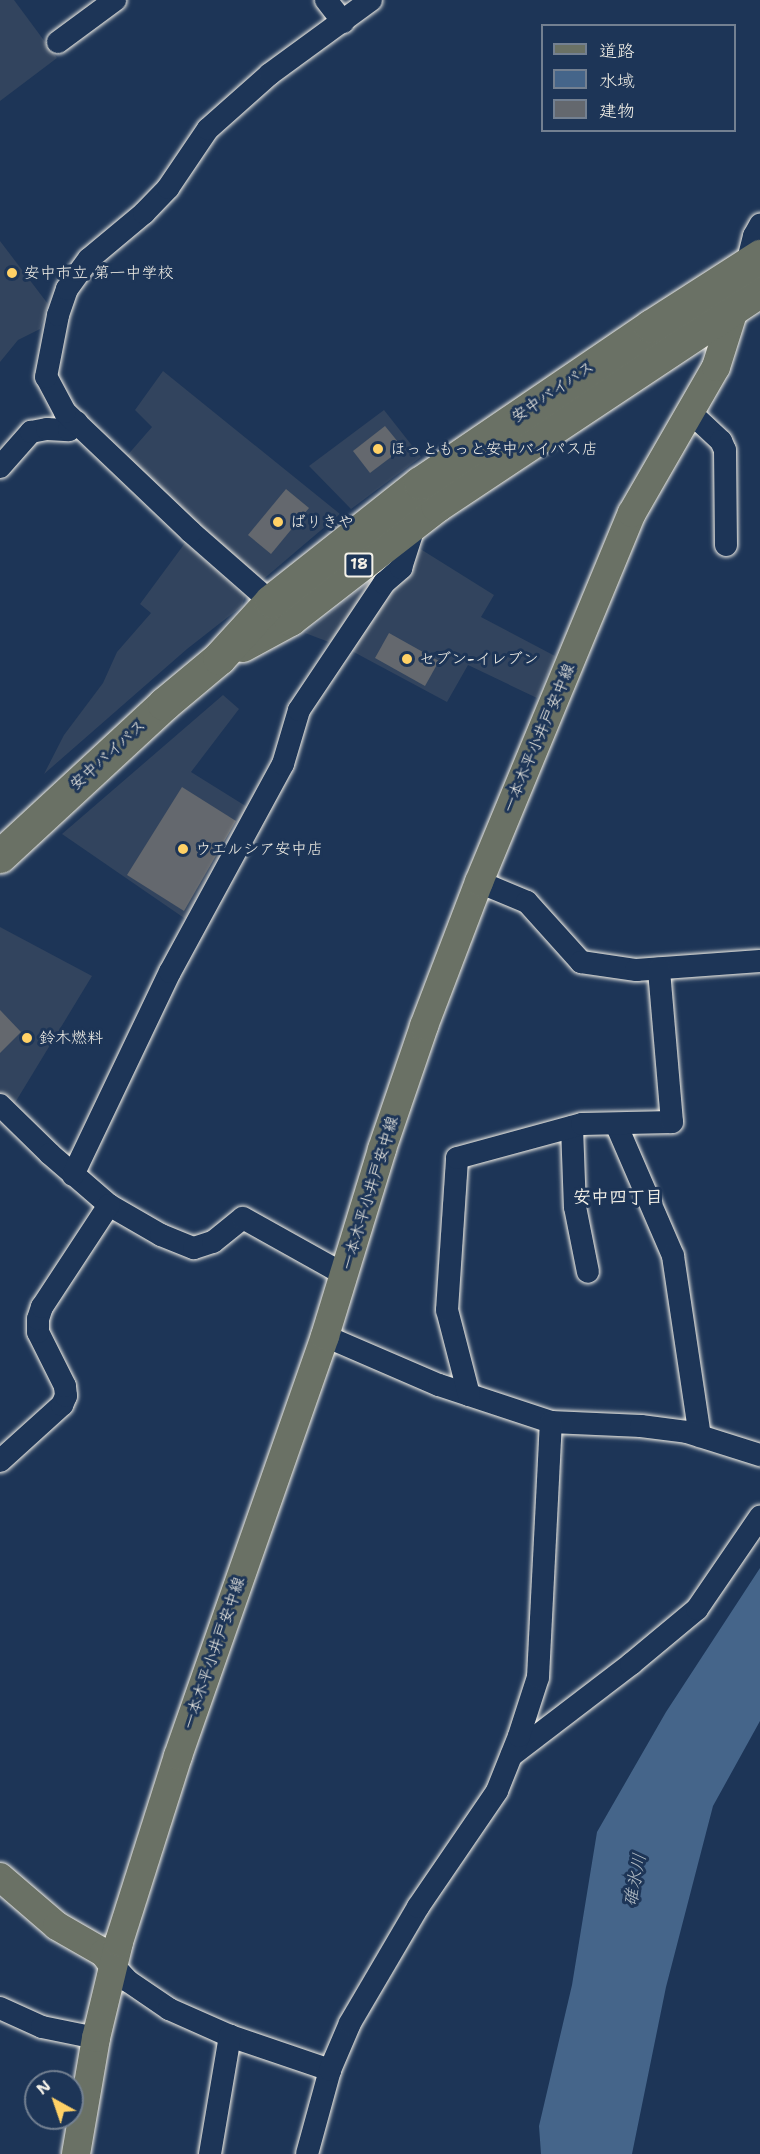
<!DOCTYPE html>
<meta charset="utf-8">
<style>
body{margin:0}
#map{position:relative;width:760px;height:2154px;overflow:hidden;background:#1d3557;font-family:"Shantell Sans","Klee One",sans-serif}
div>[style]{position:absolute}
.built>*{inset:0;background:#32445e}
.water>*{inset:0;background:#45658a}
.building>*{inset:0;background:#64686e}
.roads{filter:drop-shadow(0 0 2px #f4f1e8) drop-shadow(0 0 2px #f4f1e8)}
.minor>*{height:22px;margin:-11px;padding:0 11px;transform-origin:11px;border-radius:11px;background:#1d3557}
.major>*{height:28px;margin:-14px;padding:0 14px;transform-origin:14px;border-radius:14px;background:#6a7165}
.highway>*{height:33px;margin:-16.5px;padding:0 16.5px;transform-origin:16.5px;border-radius:16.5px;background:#6a7165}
.dots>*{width:16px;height:16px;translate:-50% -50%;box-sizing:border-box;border:3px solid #1d3557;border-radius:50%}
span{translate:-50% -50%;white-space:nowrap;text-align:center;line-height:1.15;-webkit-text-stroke:6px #1d3557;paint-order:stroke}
.shield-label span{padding:2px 4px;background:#1d3557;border:2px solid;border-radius:4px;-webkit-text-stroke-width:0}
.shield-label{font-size:15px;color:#f4f1e8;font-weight:700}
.poi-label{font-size:16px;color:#f4f1e8}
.left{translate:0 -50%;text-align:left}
.street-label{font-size:16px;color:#f4f1e8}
.neighbourhood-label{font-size:18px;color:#f4f1e8;font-weight:700}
.water-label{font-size:18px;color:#b7c0c7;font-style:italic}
.legend{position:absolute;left:541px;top:24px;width:195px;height:108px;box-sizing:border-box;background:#1d3557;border:2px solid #738091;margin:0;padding:8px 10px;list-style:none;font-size:18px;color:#f4f1e8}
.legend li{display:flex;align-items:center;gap:12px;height:30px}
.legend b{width:30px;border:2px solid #738091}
.north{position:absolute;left:24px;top:2070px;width:60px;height:60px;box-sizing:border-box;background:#1d3557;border:2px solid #738091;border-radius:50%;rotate:320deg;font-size:16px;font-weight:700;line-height:24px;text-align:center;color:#f4f1e8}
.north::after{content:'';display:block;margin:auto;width:21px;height:27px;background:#ffd166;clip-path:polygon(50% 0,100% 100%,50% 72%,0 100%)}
</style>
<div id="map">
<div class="built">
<i style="clip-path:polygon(0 0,14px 0,57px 58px,0 101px)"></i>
<i style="clip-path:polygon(0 241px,48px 304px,40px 329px,18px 340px,0 362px)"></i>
<i style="clip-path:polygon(163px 371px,340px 514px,260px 582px,125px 458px,152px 427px,135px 410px)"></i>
<i style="clip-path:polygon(384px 410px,421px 457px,351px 509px,309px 466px)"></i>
<i style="clip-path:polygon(185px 543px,245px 596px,242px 606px,187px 649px,44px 774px,64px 735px,103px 683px,117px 652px,151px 613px,140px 604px)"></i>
<i style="clip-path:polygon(414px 545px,494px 595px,481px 617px,555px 656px,537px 698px,468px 665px,447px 702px,350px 650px,305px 633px)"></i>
<i style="clip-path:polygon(223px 695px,239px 709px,191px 772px,252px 810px,187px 920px,62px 834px)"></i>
<i style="clip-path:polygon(0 927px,92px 976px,10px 1111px,0 1101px)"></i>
</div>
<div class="water">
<i style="clip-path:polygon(760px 1568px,760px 1721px,713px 1806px,666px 1987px,632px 2154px,541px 2154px,539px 2126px,572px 1985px,597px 1832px,666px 1712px)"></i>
</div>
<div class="building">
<i style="clip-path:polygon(385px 426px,403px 448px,370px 473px,353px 451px)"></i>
<i style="clip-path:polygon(286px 489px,309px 508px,271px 554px,248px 535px)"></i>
<i style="clip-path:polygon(389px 633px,439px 661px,425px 686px,375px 658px)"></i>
<i style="clip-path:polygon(182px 787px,236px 821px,184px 911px,127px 875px)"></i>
<i style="clip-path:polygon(0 1010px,21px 1032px,0 1053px)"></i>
</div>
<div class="roads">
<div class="minor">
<i style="left:326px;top:0;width:28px;rotate:52deg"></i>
<i style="left:58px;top:42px;width:71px;rotate:-36.4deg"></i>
<i style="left:747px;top:264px;width:29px;rotate:-76deg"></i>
<i style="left:754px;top:236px;width:13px;rotate:-61deg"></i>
<i style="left:691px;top:413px;width:41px;rotate:43deg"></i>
<i style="left:721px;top:441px;width:10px;rotate:66deg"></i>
<i style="left:725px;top:450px;width:95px;rotate:89.4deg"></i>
<i style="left:0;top:467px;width:47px;rotate:-48.5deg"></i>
<i style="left:31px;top:432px;width:16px;rotate:-11deg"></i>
<i style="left:47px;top:429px;width:22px;rotate:3deg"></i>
<i style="left:69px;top:430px;width:11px;rotate:-45deg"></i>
<i style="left:280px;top:610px;width:118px;rotate:-138.8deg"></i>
<i style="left:191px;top:532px;width:174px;rotate:-136.4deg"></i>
<i style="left:65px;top:412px;width:40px;rotate:-118deg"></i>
<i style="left:46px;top:377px;width:63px;rotate:-79deg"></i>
<i style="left:58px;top:315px;width:28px;rotate:-71deg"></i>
<i style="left:67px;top:289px;width:37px;rotate:-54deg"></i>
<i style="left:89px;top:259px;width:72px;rotate:-39.9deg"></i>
<i style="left:144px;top:213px;width:35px;rotate:-46deg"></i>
<i style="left:168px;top:188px;width:71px;rotate:-55.9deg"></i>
<i style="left:208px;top:129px;width:83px;rotate:-41.6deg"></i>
<i style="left:270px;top:74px;width:125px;rotate:-36.2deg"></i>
<i style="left:479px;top:882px;width:52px;rotate:22.6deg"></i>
<i style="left:527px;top:902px;width:81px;rotate:48deg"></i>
<i style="left:581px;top:962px;width:56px;rotate:8.3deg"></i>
<i style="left:636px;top:970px;width:124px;rotate:-4.2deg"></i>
<i style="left:0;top:1105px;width:70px;rotate:44.4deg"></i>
<i style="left:50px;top:1154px;width:78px;rotate:40.8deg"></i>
<i style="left:109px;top:1205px;width:60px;rotate:30deg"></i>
<i style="left:161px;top:1235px;width:35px;rotate:22deg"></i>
<i style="left:194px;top:1248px;width:20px;rotate:-18deg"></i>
<i style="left:213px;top:1242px;width:38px;rotate:-39deg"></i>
<i style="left:243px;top:1218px;width:117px;rotate:29.2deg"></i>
<i style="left:616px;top:1124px;width:144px;rotate:66.6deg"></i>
<i style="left:673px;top:1256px;width:182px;rotate:81.5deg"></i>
<i style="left:572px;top:1127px;width:80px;rotate:87.9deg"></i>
<i style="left:575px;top:1207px;width:66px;rotate:78.7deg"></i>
<i style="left:73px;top:1175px;width:225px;rotate:-64.5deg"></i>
<i style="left:170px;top:972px;width:237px;rotate:-61.5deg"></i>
<i style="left:283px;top:764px;width:56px;rotate:-73.5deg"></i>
<i style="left:299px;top:710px;width:153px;rotate:-56.2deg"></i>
<i style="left:384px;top:583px;width:23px;rotate:-41deg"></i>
<i style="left:401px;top:568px;width:49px;rotate:-72.3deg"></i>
<i style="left:325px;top:1336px;width:124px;rotate:23.3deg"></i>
<i style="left:439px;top:1385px;width:118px;rotate:18.3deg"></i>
<i style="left:551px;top:1422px;width:90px;rotate:2.5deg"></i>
<i style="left:641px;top:1426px;width:46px;rotate:7.4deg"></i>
<i style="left:687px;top:1432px;width:77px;rotate:17.5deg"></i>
<i style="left:469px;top:1395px;width:88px;rotate:-104.5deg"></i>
<i style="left:447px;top:1310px;width:152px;rotate:-86.2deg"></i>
<i style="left:457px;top:1158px;width:130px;rotate:-15.2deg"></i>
<i style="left:582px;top:1124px;width:90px;rotate:-1.3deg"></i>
<i style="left:672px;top:1122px;width:154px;rotate:-94.9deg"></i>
<i style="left:0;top:1461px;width:84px;rotate:-42.1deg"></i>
<i style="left:62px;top:1405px;width:10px;rotate:-66deg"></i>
<i style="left:66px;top:1396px;width:10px;rotate:-96deg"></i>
<i style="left:65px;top:1386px;width:60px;rotate:-116.6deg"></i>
<i style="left:38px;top:1332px;width:13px;rotate:-90deg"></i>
<i style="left:38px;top:1319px;width:13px;rotate:-72deg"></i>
<i style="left:42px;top:1307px;width:122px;rotate:-56.7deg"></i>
<i style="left:512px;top:1755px;width:150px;rotate:-37.4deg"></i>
<i style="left:631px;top:1664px;width:86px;rotate:-39.8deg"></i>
<i style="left:697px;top:1609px;width:112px;rotate:-55.6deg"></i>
<i style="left:113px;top:1965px;width:22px;rotate:47deg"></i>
<i style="left:128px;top:1981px;width:50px;rotate:34.3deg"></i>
<i style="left:169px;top:2009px;width:67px;rotate:23.9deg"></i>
<i style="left:230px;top:2036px;width:106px;rotate:18.8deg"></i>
<i style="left:0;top:2008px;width:46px;rotate:24.3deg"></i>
<i style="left:42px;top:2027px;width:55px;rotate:11.5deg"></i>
<i style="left:210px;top:2154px;width:120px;rotate:-80.4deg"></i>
<i style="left:307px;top:2154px;width:87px;rotate:-74.7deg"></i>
<i style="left:330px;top:2070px;width:51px;rotate:-66.9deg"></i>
<i style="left:350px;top:2023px;width:134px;rotate:-59.6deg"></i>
<i style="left:418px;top:1907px;width:140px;rotate:-55.7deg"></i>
<i style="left:497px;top:1791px;width:59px;rotate:-68.2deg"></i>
<i style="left:519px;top:1736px;width:62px;rotate:-72.1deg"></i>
<i style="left:538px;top:1677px;width:255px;rotate:-87.1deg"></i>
</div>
<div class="major">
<i style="left:0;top:1877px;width:75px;rotate:40.7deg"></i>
<i style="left:57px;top:1926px;width:54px;rotate:29.9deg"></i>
<i style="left:104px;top:1953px;width:15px;rotate:53deg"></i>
<i style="left:76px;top:2154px;width:118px;rotate:-80.2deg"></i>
<i style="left:96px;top:2038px;width:99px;rotate:-76.5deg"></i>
<i style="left:119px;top:1942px;width:195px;rotate:-72.4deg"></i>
<i style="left:178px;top:1756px;width:445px;rotate:-70.7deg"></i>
<i style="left:325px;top:1336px;width:195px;rotate:-73deg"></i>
<i style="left:382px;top:1149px;width:130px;rotate:-71.1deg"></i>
<i style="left:424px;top:1026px;width:154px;rotate:-69.1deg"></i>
<i style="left:479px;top:882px;width:399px;rotate:-67.5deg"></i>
<i style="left:632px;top:513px;width:168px;rotate:-60.1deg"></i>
<i style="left:716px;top:367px;width:77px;rotate:-72.5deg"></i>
</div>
<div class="highway">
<i style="left:242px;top:645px;width:55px;rotate:-28.4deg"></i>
<i style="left:290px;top:619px;width:186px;rotate:-37.8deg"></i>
<i style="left:437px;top:505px;width:388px;rotate:-33.6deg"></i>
<i style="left:0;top:856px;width:224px;rotate:-42.8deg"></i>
<i style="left:164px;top:704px;width:72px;rotate:-39.9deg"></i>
<i style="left:219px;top:658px;width:77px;rotate:-47.6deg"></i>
<i style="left:271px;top:601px;width:190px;rotate:-38.4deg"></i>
<i style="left:420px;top:483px;width:279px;rotate:-34.2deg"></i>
<i style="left:651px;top:326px;width:130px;rotate:-32.7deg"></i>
</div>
</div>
<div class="dots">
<i style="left:12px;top:273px;background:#ffd166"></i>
<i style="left:378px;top:449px;background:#ffd166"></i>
<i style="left:278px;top:522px;background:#ffd166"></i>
<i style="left:407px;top:659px;background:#ffd166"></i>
<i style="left:183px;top:849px;background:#ffd166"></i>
<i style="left:27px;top:1038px;background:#ffd166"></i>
</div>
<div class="shield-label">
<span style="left:359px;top:565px">18</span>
</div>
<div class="poi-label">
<span class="left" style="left:24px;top:273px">安中市立 第一中学校</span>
<span class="left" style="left:390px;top:449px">ほっともっと安中バイパス店</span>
<span class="left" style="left:290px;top:522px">ばりきや</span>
<span class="left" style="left:419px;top:659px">セブン-イレブン</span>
<span class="left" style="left:195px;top:849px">ウエルシア安中店</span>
<span class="left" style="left:39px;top:1038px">鈴木燃料</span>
</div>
<div class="street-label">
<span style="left:553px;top:392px;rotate:-34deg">安中バイパス</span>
<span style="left:539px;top:738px;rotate:-67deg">一本木平小井戸安中線</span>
<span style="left:108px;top:755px;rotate:-42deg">安中バイパス</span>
<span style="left:370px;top:1193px;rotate:-73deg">一本木平小井戸安中線</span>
<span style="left:214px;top:1653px;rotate:-71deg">一本木平小井戸安中線</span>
</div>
<div class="neighbourhood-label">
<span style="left:618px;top:1197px">安中四丁目</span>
</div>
<div class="water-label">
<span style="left:635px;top:1880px;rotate:-79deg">碓氷川</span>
</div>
<ul class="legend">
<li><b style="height:8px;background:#6a7165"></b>道路</li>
<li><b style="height:16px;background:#45658a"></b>水域</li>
<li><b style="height:16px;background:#64686e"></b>建物</li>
</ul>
<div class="north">N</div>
</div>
